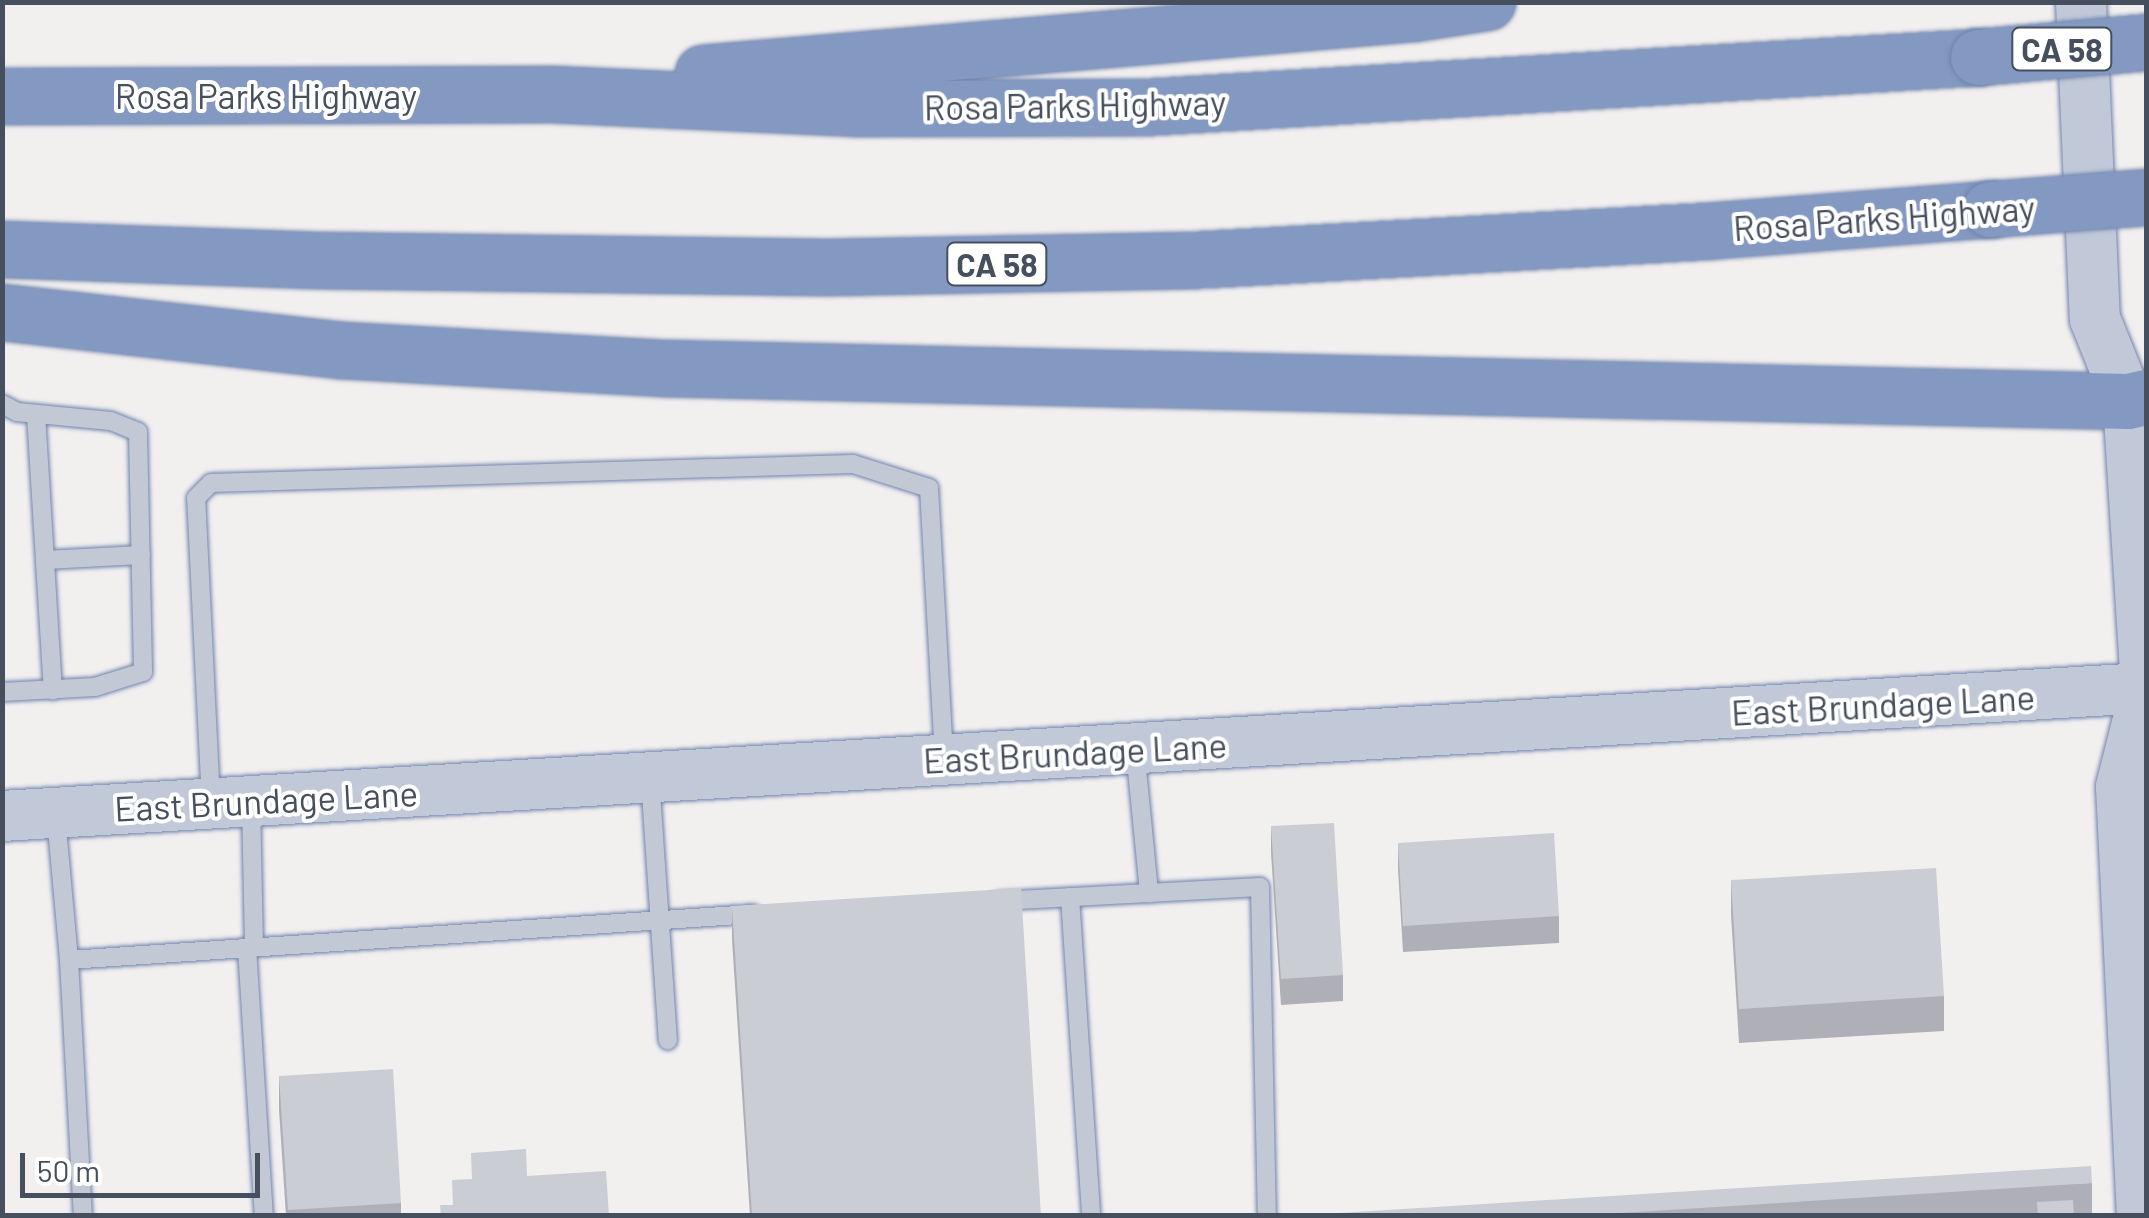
<!DOCTYPE html>
<style>
body{margin:0}
#map{position:relative;width:2149px;height:1218px;overflow:hidden;background:#f2efef;font-family:Barlow,sans-serif}
div>[style]{position:absolute}
.roads{filter:drop-shadow(0 0 2px #6f84ad) drop-shadow(0 0 2px #6f84ad)}
.lane>*{height:18px;margin:-9px;padding:0 9px;transform-origin:9px;border-radius:9px;background:#c2c9d5}
.secondary>*{height:50px;margin:-25px;padding:0 25px;transform-origin:25px;border-radius:25px;background:#c1c9d9}
.highway>*{height:55px;margin:-27.5px;padding:0 27.5px;transform-origin:27.5px;border-radius:27.5px;background:#8499c1}
.bridges{filter:drop-shadow(0 0 2px #6f84ad) drop-shadow(0 0 2px #6f84ad)}
.highway-bridge>*{height:55px;margin:-27.5px;padding:0 27.5px;transform-origin:27.5px;border-radius:27.5px;background:#8499c1}
.wall>*{inset:0;background:#afb0b7}
.building>*{inset:0;background:#cbcdd5}
span{translate:-50% -50%;white-space:nowrap;text-align:center;line-height:1.15;-webkit-text-stroke:8px #fff;paint-order:stroke}
.shield-label span{padding:2px 8px;background:#fff;border:2px solid;border-radius:8px;-webkit-text-stroke-width:0}
.shield-label{font-size:32px;color:#464f5e;font-weight:700}
.street-label{font-size:35px;color:#464f5e}
.frame{position:absolute;inset:0;border:5px solid #464f5e;pointer-events:none}
.scale{position:absolute;left:20px;top:1153px;width:240px;height:45px;box-sizing:border-box;border:5px solid #464f5e;border-top:0;padding-left:12px;font-size:30px;line-height:35px;white-space:nowrap;color:#464f5e;-webkit-text-stroke:8px #fff;paint-order:stroke}
</style>
<div id="map">
<div class="roads">
<div class="lane">
<i style="left:2px;top:404px;width:17px;rotate:28deg"></i>
<i style="left:17px;top:412px;width:94px;rotate:5.5deg"></i>
<i style="left:111px;top:421px;width:29px;rotate:22deg"></i>
<i style="left:138px;top:432px;width:240px;rotate:88.8deg"></i>
<i style="left:143px;top:672px;width:50px;rotate:162.6deg"></i>
<i style="left:95px;top:687px;width:93px;rotate:176.9deg"></i>
<i style="left:36px;top:414px;width:277px;rotate:86.5deg"></i>
<i style="left:45px;top:560px;width:96px;rotate:-3deg"></i>
<i style="left:1135px;top:749px;width:145px;rotate:84.4deg"></i>
<i style="left:650px;top:778px;width:263px;rotate:86.1deg"></i>
<i style="left:211px;top:802px;width:304px;rotate:-92.8deg"></i>
<i style="left:196px;top:498px;width:21px;rotate:-45deg"></i>
<i style="left:211px;top:483px;width:642px;rotate:-1.7deg"></i>
<i style="left:853px;top:464px;width:80px;rotate:17.5deg"></i>
<i style="left:929px;top:488px;width:266px;rotate:86.8deg"></i>
<i style="left:251px;top:802px;width:146px;rotate:88.8deg"></i>
<i style="left:56px;top:817px;width:144px;rotate:84.8deg"></i>
<i style="left:69px;top:960px;width:256px;rotate:86.9deg"></i>
<i style="left:1070px;top:897px;width:320px;rotate:86.2deg"></i>
<i style="left:999px;top:901px;width:261px;rotate:-3.1deg"></i>
<i style="left:1260px;top:887px;width:329px;rotate:88.8deg"></i>
<i style="left:247px;top:948px;width:269px;rotate:86.4deg"></i>
<i style="left:69px;top:960px;width:686px;rotate:-3.85deg"></i>
</div>
<div class="secondary">
<i style="left:2081px;top:2px;width:317px;rotate:87.5deg"></i>
<i style="left:2095px;top:319px;width:88px;rotate:68.1deg"></i>
<i style="left:2128px;top:401px;width:288px;rotate:86.4deg"></i>
<i style="left:2146px;top:688px;width:102px;rotate:104.2deg"></i>
<i style="left:2121px;top:787px;width:430px;rotate:87.2deg"></i>
<i style="left:2px;top:816px;width:2148px;rotate:-3.42deg"></i>
</div>
<div class="highway">
<i style="left:703px;top:73px;width:713px;rotate:-4.83deg"></i>
<i style="left:1413px;top:13px;width:75px;rotate:-8.5deg"></i>
<i style="left:2px;top:96px;width:550px;rotate:-0.21deg"></i>
<i style="left:552px;top:94px;width:305px;rotate:2.6deg"></i>
<i style="left:857px;top:108px;width:287px;rotate:-0.2deg"></i>
<i style="left:1144px;top:107px;width:835px;rotate:-3.43deg"></i>
<i style="left:2px;top:249px;width:314px;rotate:2deg"></i>
<i style="left:316px;top:260px;width:511px;rotate:0.78deg"></i>
<i style="left:827px;top:267px;width:364px;rotate:-1.1deg"></i>
<i style="left:1191px;top:260px;width:515px;rotate:-3.23deg"></i>
<i style="left:1705px;top:231px;width:286px;rotate:-4.4deg"></i>
<i style="left:2px;top:312px;width:342px;rotate:6.4deg"></i>
<i style="left:342px;top:350px;width:324px;rotate:3.2deg"></i>
<i style="left:665px;top:368px;width:1463px;rotate:1.29deg"></i>
<i style="left:2128px;top:401px;width:18px;rotate:-13deg"></i>
</div>
</div>
<div class="bridges">
<div class="highway-bridge">
<i style="left:1978px;top:57px;width:169px;rotate:-5.1deg"></i>
<i style="left:1990px;top:209px;width:156px;rotate:-4.4deg"></i>
</div>
</div>
<div class="wall">
<i style="clip-path:polygon(1271px 826px,1343px 975px,1343px 1001px,1281px 1005px,1271px 853px)"></i>
<i style="clip-path:polygon(1398px 843px,1559px 916px,1559px 943px,1403px 952px,1398px 869px)"></i>
<i style="clip-path:polygon(1731px 880px,1944px 996px,1944px 1031px,1739px 1043px,1731px 915px)"></i>
<i style="clip-path:polygon(732px 906px,1041px 1216px,750px 1216px,732px 940px)"></i>
<i style="clip-path:polygon(279px 1076px,401px 1203px,401px 1216px,286px 1216px,279px 1110px)"></i>
<i style="clip-path:polygon(2092px 1183px,2092px 1216px,1291px 1216px)"></i>
</div>
<div class="building">
<i style="clip-path:polygon(1334px 823px,1343px 975px,1281px 979px,1271px 826px)"></i>
<i style="clip-path:polygon(1554px 833px,1559px 916px,1403px 926px,1398px 843px)"></i>
<i style="clip-path:polygon(1936px 868px,1944px 996px,1739px 1009px,1731px 880px)"></i>
<i style="clip-path:polygon(1021px 888px,1041px 1216px,752px 1216px,732px 906px)"></i>
<i style="clip-path:polygon(393px 1069px,401px 1203px,288px 1210px,279px 1076px)"></i>
<i style="clip-path:polygon(526px 1149px,527px 1176px,606px 1171px,609px 1216px,441px 1216px,440px 1205px,453px 1205px,452px 1180px,472px 1179px,471px 1153px)"></i>
<i style="clip-path:polygon(2091px 1166px,2092px 1183px,1574px 1216px,1291px 1216px)"></i>
<i style="clip-path:polygon(2073px 1200px,2074px 1216px,2038px 1216px,2037px 1202px)"></i>
</div>
<div class="shield-label">
<span style="left:2062px;top:49px">CA 58</span>
<span style="left:997px;top:264px">CA 58</span>
</div>
<div class="street-label">
<span style="left:266px;top:95px">Rosa Parks Highway</span>
<span style="left:1075px;top:104px;rotate:-1deg">Rosa Parks Highway</span>
<span style="left:1884px;top:217px;rotate:-4deg">Rosa Parks Highway</span>
<span style="left:1883px;top:704px;rotate:-3deg">East Brundage Lane</span>
<span style="left:1075px;top:752px;rotate:-3deg">East Brundage Lane</span>
<span style="left:266px;top:800px;rotate:-3deg">East Brundage Lane</span>
</div>
<div class="frame"></div>
<div class="scale">50 m</div>
</div>
